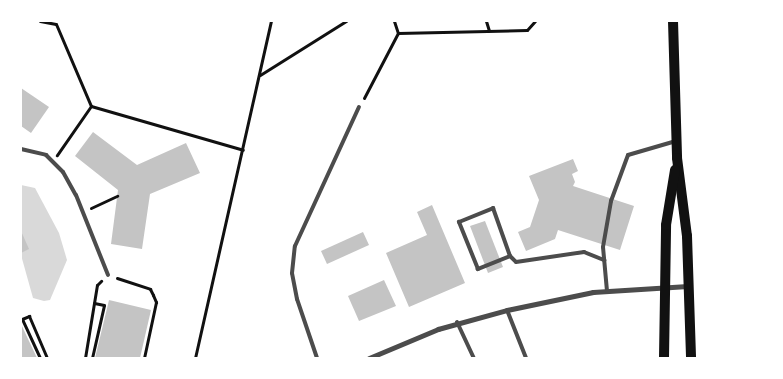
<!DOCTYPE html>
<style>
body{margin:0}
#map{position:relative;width:783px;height:379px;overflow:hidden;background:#fff;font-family:"Sofia Sans Condensed",sans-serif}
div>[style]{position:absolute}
.water>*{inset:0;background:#d9d9d9}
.building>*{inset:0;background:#c4c4c4}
.path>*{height:3px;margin:-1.5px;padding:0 1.5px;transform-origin:1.5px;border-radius:1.5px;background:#111}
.service>*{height:4px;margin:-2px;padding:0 2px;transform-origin:2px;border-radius:2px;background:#4c4c4c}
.minor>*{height:5px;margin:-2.5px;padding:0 2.5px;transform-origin:2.5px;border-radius:2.5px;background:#4c4c4c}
.secondary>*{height:10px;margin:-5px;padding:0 5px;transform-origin:5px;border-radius:5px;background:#111}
span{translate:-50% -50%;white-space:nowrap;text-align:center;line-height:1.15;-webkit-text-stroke:4.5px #fff;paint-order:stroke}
.frame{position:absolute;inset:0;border:22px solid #fff;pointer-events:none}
</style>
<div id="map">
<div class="water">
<i style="clip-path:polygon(21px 185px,35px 188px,59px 233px,67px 260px,50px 300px,44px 301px,33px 298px,21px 255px)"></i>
</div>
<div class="building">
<i style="clip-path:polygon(21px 88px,49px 107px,31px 133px,21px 126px)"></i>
<i style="clip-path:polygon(93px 132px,137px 165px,186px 143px,200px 173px,150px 194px,142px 249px,111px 244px,118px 190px,75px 156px)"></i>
<i style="clip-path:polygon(573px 159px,578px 171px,572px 174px,575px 182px,573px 186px,634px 206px,620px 250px,558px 230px,555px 239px,526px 251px,518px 232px,530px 227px,539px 200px,529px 176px)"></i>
<i style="clip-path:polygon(432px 205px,465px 283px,409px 307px,386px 253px,427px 235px,417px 212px)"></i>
<i style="clip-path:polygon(485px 221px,503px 267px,488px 273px,470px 226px)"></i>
<i style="clip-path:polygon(21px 231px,29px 249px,21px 253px)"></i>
<i style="clip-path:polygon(363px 232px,369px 245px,327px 264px,321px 251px)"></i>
<i style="clip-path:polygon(384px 280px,396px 306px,359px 321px,348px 296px)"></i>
<i style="clip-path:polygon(109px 300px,151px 310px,140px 358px,95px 358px)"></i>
<i style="clip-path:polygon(21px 324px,37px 358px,21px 358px)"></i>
</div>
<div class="path">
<i style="left:40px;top:21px;width:16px;rotate:11deg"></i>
<i style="left:56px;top:24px;width:89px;rotate:66.9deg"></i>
<i style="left:91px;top:106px;width:60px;rotate:124.8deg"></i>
<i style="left:394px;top:21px;width:13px;rotate:72deg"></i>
<i style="left:486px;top:21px;width:10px;rotate:73deg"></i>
<i style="left:398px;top:33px;width:129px;rotate:-1.3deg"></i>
<i style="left:527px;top:30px;width:12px;rotate:-48deg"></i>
<i style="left:260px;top:75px;width:102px;rotate:-32.1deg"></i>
<i style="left:364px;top:98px;width:73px;rotate:-62.4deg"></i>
<i style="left:91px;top:106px;width:158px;rotate:16.1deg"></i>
<i style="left:91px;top:208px;width:29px;rotate:-25deg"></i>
<i style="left:117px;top:278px;width:35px;rotate:18deg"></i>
<i style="left:150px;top:289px;width:7px;rotate:63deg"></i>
<i style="left:153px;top:295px;width:8px;rotate:67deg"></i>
<i style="left:156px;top:302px;width:57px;rotate:102.1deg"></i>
<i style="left:40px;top:358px;width:43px;rotate:-114.8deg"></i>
<i style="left:22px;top:319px;width:8px;rotate:-23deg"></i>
<i style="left:29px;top:316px;width:46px;rotate:66.8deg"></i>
<i style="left:85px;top:358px;width:74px;rotate:-80.7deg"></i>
<i style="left:97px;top:285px;width:6px;rotate:-45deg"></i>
<i style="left:92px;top:358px;width:54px;rotate:-77.2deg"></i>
<i style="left:104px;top:305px;width:10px;rotate:-169deg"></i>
<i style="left:195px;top:358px;width:345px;rotate:-77.3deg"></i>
</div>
<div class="service">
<i style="left:21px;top:149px;width:26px;rotate:13deg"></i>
<i style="left:46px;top:155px;width:24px;rotate:45deg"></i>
<i style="left:63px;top:172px;width:26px;rotate:61deg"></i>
<i style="left:76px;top:195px;width:86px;rotate:68.2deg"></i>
<i style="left:510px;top:256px;width:35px;rotate:158deg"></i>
<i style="left:478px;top:269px;width:51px;rotate:-112deg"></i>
<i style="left:459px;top:222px;width:37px;rotate:-22deg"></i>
<i style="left:493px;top:208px;width:51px;rotate:70.5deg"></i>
<i style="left:510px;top:256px;width:8px;rotate:45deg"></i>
<i style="left:516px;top:262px;width:69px;rotate:-8.4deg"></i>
<i style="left:584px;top:252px;width:22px;rotate:22deg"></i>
<i style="left:607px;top:291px;width:44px;rotate:-95.2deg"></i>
<i style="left:603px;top:247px;width:47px;rotate:-80.1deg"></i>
<i style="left:611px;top:201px;width:49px;rotate:-69.7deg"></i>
<i style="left:628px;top:155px;width:50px;rotate:-16.3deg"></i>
<i style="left:507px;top:310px;width:52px;rotate:68.4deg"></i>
<i style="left:457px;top:322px;width:40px;rotate:65deg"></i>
<i style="left:317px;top:358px;width:62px;rotate:-108.7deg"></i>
<i style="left:297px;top:299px;width:26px;rotate:-101deg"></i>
<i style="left:292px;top:273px;width:27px;rotate:-84deg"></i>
<i style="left:295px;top:246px;width:153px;rotate:-65.3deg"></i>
</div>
<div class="minor">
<i style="left:369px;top:358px;width:75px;rotate:-22.8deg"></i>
<i style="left:438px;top:329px;width:72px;rotate:-15.4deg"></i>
<i style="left:507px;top:310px;width:88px;rotate:-11.8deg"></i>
<i style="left:593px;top:292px;width:95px;rotate:-3.6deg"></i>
</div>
<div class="secondary">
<i style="left:673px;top:21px;width:137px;rotate:88.3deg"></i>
<i style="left:677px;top:158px;width:79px;rotate:82.7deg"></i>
<i style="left:687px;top:236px;width:122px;rotate:88.1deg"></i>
<i style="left:664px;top:358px;width:133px;rotate:-89.1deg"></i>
<i style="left:666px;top:225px;width:56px;rotate:-80.7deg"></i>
</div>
<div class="frame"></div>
</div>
